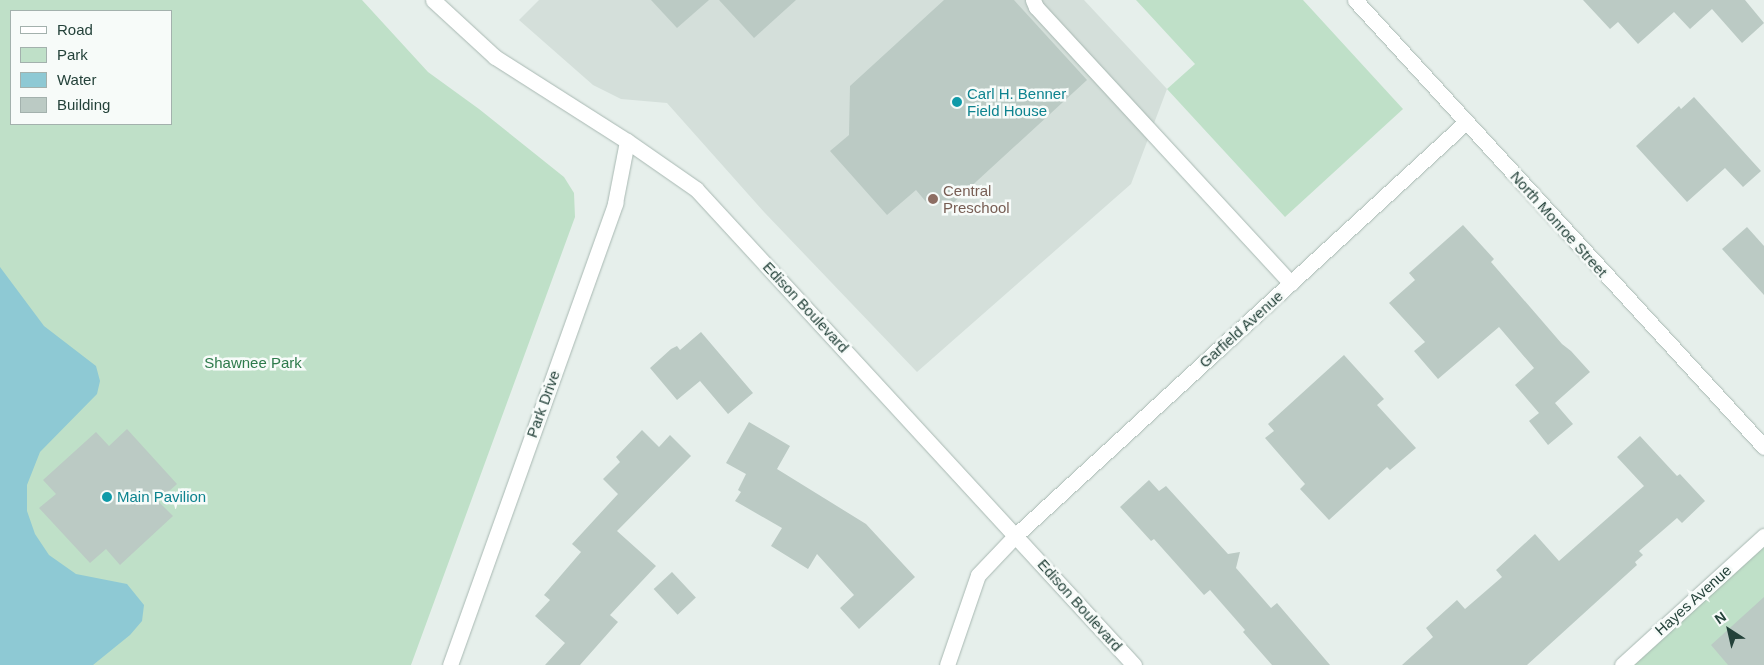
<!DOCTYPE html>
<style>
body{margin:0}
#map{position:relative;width:1764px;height:665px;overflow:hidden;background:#e6efeb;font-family:Arial,sans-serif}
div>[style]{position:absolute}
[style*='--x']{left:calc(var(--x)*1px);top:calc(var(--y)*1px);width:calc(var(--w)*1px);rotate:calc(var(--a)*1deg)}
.built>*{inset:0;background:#d4dfda}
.green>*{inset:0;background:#bfe0c8}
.water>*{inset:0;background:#8ec9d4}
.building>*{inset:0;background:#bbcac4;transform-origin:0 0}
.roads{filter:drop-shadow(0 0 1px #a8b8b2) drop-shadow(0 0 1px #a8b8b2)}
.minor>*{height:15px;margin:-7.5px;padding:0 7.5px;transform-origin:7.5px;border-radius:7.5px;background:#fff}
.dots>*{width:14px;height:14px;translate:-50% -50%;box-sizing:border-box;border:2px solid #f7fbf9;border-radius:50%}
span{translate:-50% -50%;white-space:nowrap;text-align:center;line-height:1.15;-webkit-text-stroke:5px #f7fbf9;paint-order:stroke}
.culture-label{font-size:15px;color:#0d838f}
.left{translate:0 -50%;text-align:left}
.education-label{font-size:15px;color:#785e54}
.street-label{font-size:15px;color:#24423a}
.park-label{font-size:15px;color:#2d7a4b}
.legend{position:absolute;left:10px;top:10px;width:162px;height:115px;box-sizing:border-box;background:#f7fbf9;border:1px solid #a3b1ad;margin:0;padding:6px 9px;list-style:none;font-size:15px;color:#24423a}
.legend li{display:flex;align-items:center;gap:10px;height:25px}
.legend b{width:25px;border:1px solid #a3b1ad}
.north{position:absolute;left:1704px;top:605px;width:50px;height:50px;-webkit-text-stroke:4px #f7fbf9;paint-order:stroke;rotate:325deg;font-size:14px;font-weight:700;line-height:20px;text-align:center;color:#24423a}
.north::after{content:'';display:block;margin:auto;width:18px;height:22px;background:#24423a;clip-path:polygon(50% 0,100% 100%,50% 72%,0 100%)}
</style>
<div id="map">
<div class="built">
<i style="clip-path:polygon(539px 0,1084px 0,1167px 89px,1131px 184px,917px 372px,765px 213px,667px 103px,621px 99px,593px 85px,519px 20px)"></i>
</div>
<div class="green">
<i style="clip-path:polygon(evenodd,0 0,362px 0,428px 72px,479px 109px,564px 177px,574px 193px,575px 217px,411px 665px,0 665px,0 0,11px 11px,171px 11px,171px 124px,11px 124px,11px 11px)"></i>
<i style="clip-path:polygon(1136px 0,1303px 0,1403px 109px,1285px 217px,1167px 89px,1195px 64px)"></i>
<i style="clip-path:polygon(1764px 542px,1764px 665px,1626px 665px)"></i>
</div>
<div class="water">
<i style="clip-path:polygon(0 267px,44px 326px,96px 366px,100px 381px,97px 394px,40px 452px,27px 485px,27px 511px,35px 534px,49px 555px,76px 574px,127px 584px,144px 605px,142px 621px,130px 635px,93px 665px,0 665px)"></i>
</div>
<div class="building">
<i style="clip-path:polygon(651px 0,709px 0,677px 28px)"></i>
<i style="clip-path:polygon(719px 0,796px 0,754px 38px)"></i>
<i style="clip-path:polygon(944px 0,1014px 0,1087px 80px,953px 203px,927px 203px,916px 190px,887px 215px,830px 151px,849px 135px,850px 86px)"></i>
<i style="clip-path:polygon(1583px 0,1745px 0,1764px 23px,1742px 43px,1712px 9px,1690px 29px,1674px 12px,1638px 44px,1618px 22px,1610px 29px)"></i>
<i style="clip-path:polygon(1694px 97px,1761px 171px,1743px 187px,1725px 168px,1687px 202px,1636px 146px,1679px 106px,1681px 109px)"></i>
<i style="clip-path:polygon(1463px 225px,1494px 259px,1491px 262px,1562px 344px,1571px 351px,1590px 372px,1555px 403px,1573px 424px,1548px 445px,1529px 421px,1539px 413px,1515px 385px,1534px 368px,1499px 327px,1438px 379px,1414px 351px,1425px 342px,1389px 303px,1415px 280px,1409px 273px)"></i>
<i style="clip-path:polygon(1747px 227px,1764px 246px,1764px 295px,1722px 249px)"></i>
<i style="clip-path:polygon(701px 332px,753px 393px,728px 414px,700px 381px,677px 400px,650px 368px,671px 349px,677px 346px,680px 350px)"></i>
<i style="clip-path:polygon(1344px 355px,1384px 399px,1377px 405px,1416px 448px,1390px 470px,1387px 467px,1329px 520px,1300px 489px,1305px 484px,1265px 438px,1274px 431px,1268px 424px)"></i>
<i style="clip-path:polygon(749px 422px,790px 446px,777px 469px,866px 524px,915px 577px,859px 629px,840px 608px,854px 595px,817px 554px,808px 569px,771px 546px,782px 528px,735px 501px,741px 492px,738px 490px,746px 474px,726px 463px)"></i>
<i style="clip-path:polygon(127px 429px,177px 484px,158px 501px,173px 516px,120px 565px,106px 549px,90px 563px,39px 508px,56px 494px,43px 480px,96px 432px,109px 446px)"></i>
<i style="clip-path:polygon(642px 430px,659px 447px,670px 435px,691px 456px,617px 531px,656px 566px,610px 615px,618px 622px,580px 665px,545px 665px,565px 643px,535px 616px,550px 600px,544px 595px,581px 552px,572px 544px,618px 494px,603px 479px,620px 462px,616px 457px)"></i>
<i style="clip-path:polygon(1640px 436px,1677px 476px,1680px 474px,1705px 501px,1682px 523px,1677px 518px,1639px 551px,1643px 555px,1635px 562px,1637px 565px,1527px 665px,1402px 665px,1433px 637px,1426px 628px,1457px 600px,1465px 609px,1502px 577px,1496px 570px,1535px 534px,1559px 561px,1644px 486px,1617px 457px)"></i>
<i style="clip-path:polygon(1149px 480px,1159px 491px,1166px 486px,1228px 554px,1240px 552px,1236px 568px,1271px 608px,1277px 603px,1330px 665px,1272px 665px,1243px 632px,1245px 630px,1210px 590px,1204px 595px,1154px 539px,1151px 541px,1120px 507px)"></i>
<i style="left:672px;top:572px;width:35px;height:25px;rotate:47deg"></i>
<i style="clip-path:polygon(1764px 597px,1764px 665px,1728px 665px,1711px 645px)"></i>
</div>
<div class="roads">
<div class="minor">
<i style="--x:433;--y:0;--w:84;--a:42.6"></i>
<i style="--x:495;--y:57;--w:156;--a:32.5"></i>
<i style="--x:627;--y:141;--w:84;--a:34.8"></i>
<i style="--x:696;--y:189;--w:647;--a:47.38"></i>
<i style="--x:1033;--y:0;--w:8;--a:67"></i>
<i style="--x:1036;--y:7;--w:376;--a:47.3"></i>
<i style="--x:1355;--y:0;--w:606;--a:47.54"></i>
<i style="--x:450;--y:665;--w:491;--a:-70.3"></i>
<i style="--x:615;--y:203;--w:63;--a:-79"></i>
<i style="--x:947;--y:665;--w:95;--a:-71"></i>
<i style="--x:978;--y:575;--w:55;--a:-46.5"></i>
<i style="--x:1016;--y:535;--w:611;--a:-42.55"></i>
<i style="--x:1622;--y:665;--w:192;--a:-42.3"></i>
</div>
</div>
<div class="dots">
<i style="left:957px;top:102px;background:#0f9aa8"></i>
<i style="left:933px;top:199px;background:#8d6e63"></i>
<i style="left:107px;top:497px;background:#0f9aa8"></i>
</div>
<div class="culture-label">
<span class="left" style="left:967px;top:102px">Carl H. Benner<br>Field House</span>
<span class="left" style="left:117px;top:497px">Main Pavilion</span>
</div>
<div class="education-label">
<span class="left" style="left:943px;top:199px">Central<br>Preschool</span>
</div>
<div class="street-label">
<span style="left:1559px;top:224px;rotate:48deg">North Monroe Street</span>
<span style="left:806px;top:307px;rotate:47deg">Edison Boulevard</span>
<span style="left:1241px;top:329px;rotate:-42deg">Garfield Avenue</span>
<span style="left:543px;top:404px;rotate:-70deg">Park Drive</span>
<span style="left:1693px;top:600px;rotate:-42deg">Hayes Avenue</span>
<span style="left:1080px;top:605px;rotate:48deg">Edison Boulevard</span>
</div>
<div class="park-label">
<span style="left:253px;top:363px">Shawnee Park</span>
</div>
<ul class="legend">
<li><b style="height:6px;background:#fff"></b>Road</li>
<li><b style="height:14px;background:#bfe0c8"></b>Park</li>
<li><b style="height:14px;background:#8ec9d4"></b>Water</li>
<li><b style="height:14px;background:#bbcac4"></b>Building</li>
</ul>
<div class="north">N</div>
</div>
